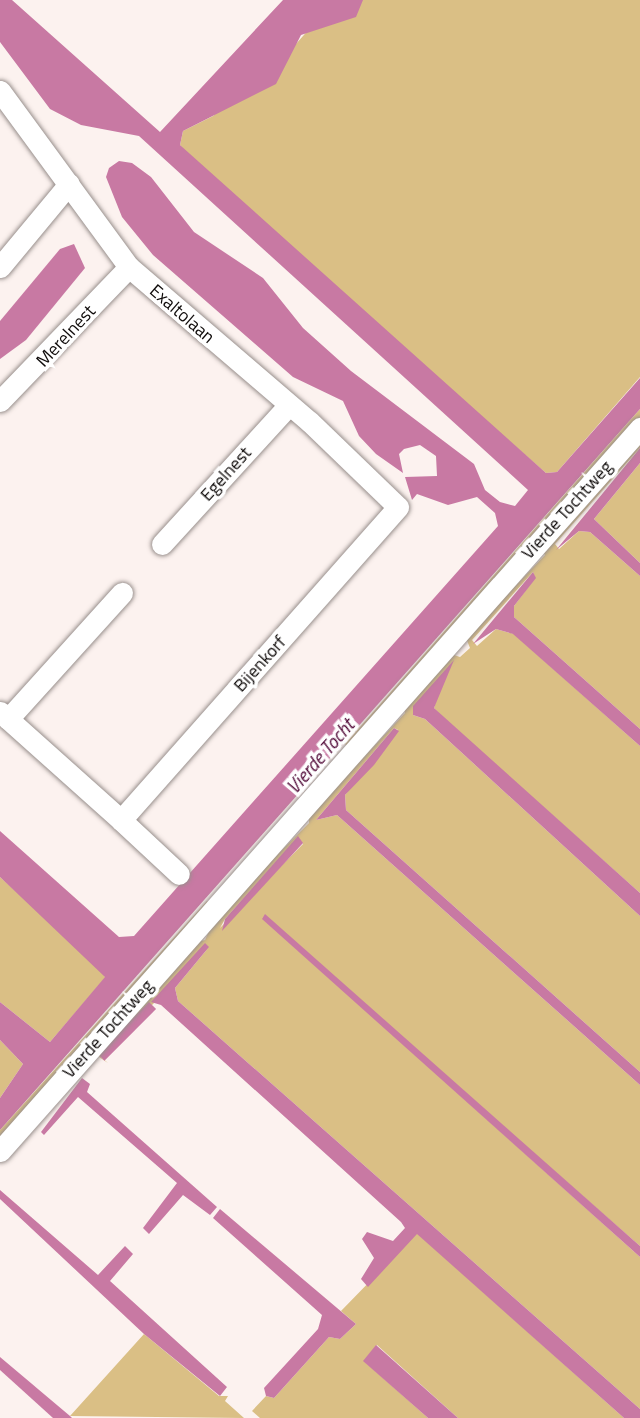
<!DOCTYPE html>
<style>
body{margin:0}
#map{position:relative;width:640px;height:1418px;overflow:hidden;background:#fcf2ef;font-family:"Titillium Web",sans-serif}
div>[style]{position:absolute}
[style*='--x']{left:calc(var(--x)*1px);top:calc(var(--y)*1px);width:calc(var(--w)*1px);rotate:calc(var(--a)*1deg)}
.green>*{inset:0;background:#dabf85}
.water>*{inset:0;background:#c879a3;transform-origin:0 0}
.roads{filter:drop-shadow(0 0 2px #988f8c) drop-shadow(0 0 2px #988f8c)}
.minor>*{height:21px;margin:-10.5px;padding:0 10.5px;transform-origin:10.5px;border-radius:10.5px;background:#fff}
span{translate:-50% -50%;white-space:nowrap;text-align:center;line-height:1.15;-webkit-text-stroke:7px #fff;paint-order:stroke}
.street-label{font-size:18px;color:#0f0b0a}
.water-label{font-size:19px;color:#4e0534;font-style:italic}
</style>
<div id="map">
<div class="green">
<i style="clip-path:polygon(335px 0,640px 0,640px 377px,557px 472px,546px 473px,190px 164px,193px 161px,180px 145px,183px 131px,213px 116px,295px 45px)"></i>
<i style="clip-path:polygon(640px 409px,640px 420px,349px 749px,345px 744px)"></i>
<i style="clip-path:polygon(evenodd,640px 437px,640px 448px,555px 544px,559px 549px,579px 531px,590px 532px,640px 576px,640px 729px,514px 617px,514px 606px,535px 578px,533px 572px,472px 640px,477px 646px,496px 629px,514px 634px,640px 746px,640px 893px,442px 717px,434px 708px,439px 690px,413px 715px,425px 719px,640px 916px,640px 1072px,346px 810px,345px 795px,398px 730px,394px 728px,316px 820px,337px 815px,640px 1085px,640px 1246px,261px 916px,640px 1257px,640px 1409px,178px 1001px,175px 988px,209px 947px,101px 1057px,108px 1063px,99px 1057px,101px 1046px,193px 943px,205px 940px,216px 916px,309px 823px,309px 816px,405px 713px,404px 707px,451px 654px,460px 657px,470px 648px,466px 638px,545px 555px,542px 550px,640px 437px,298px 837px,303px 844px,220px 928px,225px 919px,298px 837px)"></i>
<i style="clip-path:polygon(640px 463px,640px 563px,594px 519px)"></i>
<i style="clip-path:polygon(0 877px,104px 971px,105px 978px,50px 1042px,0 1002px)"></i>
<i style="clip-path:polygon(207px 901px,211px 905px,0 1143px,0 1130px)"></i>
<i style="clip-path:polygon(0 1040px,23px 1064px,0 1098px)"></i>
<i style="clip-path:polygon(417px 1233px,624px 1418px,458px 1418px,377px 1345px,364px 1361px,428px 1418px,260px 1418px,252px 1411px,266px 1396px,274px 1398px,329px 1337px,340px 1339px,356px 1324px,341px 1311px)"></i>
<i style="clip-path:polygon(144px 1334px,219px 1396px,228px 1396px,225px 1401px,244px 1418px,70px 1416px)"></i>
</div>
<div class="water">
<i style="clip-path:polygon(0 0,12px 0,160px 132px,283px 0,363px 0,356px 17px,301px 35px,276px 84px,183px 131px,180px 145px,546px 473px,557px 472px,640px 378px,640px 409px,0 1130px,0 1098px,23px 1064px,0 1040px,0 1002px,50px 1042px,105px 977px,0 877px,0 831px,119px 937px,134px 936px,498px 526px,495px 513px,477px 497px,448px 505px,417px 494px,412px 500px,405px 477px,437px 476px,436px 456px,420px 445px,404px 449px,399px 454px,403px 473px,376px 454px,359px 436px,343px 401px,293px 377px,153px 255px,122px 217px,106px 177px,109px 168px,119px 161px,132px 163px,151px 177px,194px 232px,263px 278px,303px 328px,351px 371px,474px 464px,485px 490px,500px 502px,515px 506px,528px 490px,139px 136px,81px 125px,50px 109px,0 42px)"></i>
<i style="clip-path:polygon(74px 244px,85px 268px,26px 340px,0 359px,0 321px,60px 249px)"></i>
<i style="clip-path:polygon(640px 448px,640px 463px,594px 519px,640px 563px,640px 576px,590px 532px,579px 531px,556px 550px)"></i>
<i style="clip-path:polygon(533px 572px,536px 578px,514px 606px,514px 617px,640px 729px,640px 746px,513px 634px,496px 629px,473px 644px)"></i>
<i style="clip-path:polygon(454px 660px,434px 708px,640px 893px,640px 916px,425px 719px,413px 715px,413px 706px)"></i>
<i style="clip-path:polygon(394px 728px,399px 731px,374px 765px,345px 795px,346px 810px,640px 1072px,640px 1085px,337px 815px,316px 820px)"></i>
<i style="clip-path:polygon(298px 836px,303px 843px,222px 931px,225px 919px)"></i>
<i style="clip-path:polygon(265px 914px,640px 1246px,640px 1257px,262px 919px)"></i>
<i style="clip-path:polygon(205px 943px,209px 947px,175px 988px,178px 1001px,640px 1409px,640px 1418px,624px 1418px,417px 1234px,368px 1287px,361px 1279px,374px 1258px,362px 1239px,367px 1232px,393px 1241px,405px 1228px,401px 1222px,161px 1005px,151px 1002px)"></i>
<i style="left:149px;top:1002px;width:10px;height:73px;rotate:45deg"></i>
<i style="clip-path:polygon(82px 1078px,90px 1084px,87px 1092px,217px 1207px,210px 1215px,183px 1195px,149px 1234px,143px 1228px,177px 1183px,78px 1097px,44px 1135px,41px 1132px)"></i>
<i style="clip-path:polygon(0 1190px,98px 1275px,125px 1246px,133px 1254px,110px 1281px,227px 1387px,220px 1396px,144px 1334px,0 1199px)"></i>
<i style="clip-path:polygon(220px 1209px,356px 1324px,340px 1339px,329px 1337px,274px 1398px,266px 1396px,264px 1388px,318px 1329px,322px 1315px,213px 1218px)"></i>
<i style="clip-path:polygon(376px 1345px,458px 1418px,428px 1418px,363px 1361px)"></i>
<i style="clip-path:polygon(0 1357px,70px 1416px,72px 1418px,53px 1418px,0 1370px)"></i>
</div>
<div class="roads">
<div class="minor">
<i style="--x:0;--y:91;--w:218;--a:53.8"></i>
<i style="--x:129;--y:267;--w:238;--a:40.6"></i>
<i style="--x:310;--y:422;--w:122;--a:44"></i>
<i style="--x:398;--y:507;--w:418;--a:131.5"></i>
<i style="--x:121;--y:820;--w:162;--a:-138.2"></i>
<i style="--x:0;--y:267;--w:108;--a:-50.3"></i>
<i style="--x:0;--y:401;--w:186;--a:-46.1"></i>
<i style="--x:162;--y:544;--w:188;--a:-47.6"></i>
<i style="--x:8;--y:719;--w:170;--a:-47.9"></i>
<i style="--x:121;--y:820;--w:79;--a:43"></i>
<i style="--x:0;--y:1151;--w:966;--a:-48.48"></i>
</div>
</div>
<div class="street-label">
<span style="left:182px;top:314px;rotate:41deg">Exaltolaan</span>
<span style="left:66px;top:336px;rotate:-47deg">Merelnest</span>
<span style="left:226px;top:474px;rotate:-48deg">Egelnest</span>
<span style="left:567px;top:510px;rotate:-48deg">Vierde Tochtweg</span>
<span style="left:260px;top:664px;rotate:-48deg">Bijenkorf</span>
<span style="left:108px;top:1029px;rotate:-48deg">Vierde Tochtweg</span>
</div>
<div class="water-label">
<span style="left:320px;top:756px;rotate:-49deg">Vierde Tocht</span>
</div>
</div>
